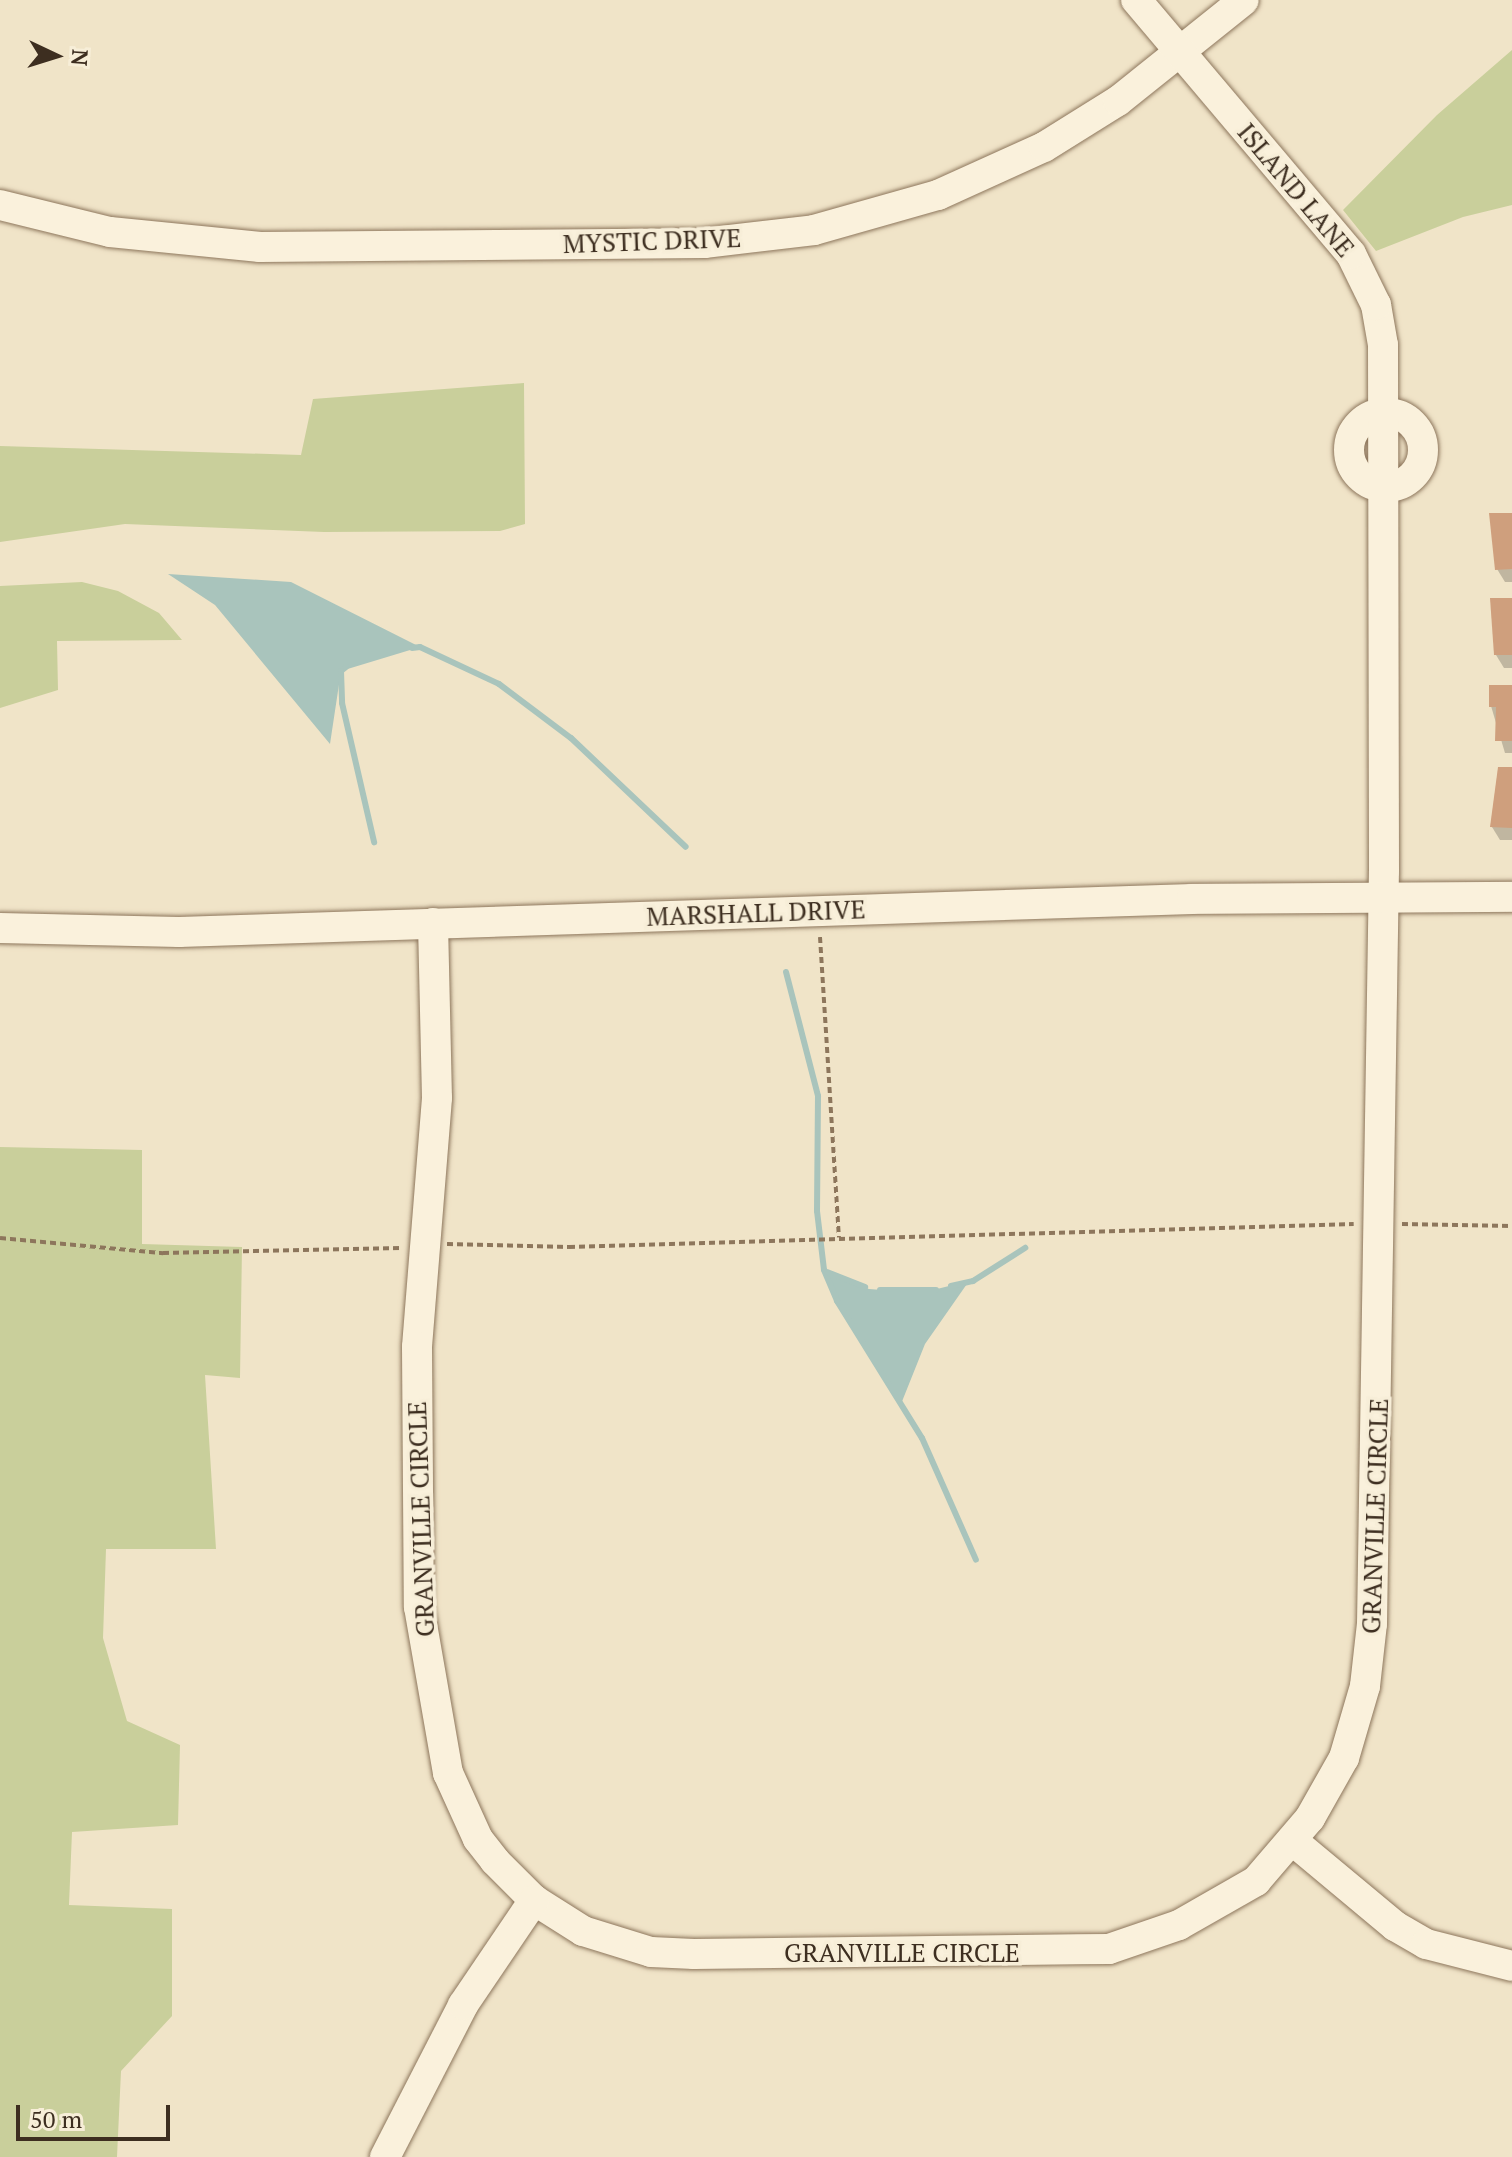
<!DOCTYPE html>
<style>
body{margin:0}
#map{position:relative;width:1512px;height:2157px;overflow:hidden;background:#f0e4c8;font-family:"PT Serif",serif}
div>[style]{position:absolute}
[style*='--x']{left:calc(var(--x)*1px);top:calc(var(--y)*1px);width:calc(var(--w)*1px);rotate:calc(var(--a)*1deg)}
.green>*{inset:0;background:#c9cf9b}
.water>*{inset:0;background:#a9c4bc}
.shadow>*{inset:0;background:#0003}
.stream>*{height:6px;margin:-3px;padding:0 3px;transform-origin:3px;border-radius:3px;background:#a9c4bc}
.building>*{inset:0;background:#cf9f7d}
.path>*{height:4px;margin-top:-2px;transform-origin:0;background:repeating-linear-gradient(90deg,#8d765c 0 6px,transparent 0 10px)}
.roads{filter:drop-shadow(0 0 2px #8d765c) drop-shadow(0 0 2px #8d765c)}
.minor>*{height:30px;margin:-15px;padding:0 15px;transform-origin:15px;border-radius:15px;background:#faf1dc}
.minor>.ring{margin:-15px;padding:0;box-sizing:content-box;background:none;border:30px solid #faf1dc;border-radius:50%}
span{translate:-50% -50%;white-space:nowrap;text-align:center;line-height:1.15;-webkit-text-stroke:7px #f7eed8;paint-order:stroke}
.street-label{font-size:26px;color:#3d2e20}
.north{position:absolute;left:16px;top:16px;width:80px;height:80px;-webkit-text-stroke:6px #f7eed8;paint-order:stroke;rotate:94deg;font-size:22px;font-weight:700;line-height:32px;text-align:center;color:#3d2e20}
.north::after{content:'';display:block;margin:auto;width:28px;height:36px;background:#3d2e20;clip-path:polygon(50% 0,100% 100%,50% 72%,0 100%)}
.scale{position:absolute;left:16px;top:2105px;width:154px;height:36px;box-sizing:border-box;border:4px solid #3d2e20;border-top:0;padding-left:10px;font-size:24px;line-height:28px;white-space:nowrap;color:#3d2e20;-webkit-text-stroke:6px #f7eed8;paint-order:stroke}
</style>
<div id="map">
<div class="green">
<i style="clip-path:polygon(1512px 50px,1512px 205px,1463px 217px,1376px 251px,1343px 210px,1437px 115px)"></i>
<i style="clip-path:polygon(524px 383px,525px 524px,500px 531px,324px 532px,125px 524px,0 542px,0 446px,301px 455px,313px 399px)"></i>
<i style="clip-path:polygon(82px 582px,118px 591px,159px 613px,182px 640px,57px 641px,58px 690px,0 708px,0 586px)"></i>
<i style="clip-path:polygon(0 1147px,142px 1150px,142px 1244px,242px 1247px,240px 1378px,205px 1375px,216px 1549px,106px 1549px,103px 1638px,127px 1721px,180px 1745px,178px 1825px,72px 1832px,69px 1905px,172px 1909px,172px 2016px,121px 2071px,117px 2157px,0 2157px)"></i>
</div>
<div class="water">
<i style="clip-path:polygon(168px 574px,291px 582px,420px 647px,341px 671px,330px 744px,215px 605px)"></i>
<i style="clip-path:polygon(824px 1270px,869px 1289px,921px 1293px,969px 1281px,925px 1344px,901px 1404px,837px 1301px)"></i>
</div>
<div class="shadow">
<i style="clip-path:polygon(1512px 515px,1512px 582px,1505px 582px,1497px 569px)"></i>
<i style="clip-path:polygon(1512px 600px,1512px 668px,1504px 668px,1496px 655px)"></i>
<i style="clip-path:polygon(1512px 687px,1512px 753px,1505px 753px,1491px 706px)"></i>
<i style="clip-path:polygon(1512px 769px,1512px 840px,1500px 840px,1492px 827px)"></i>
</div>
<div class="stream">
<i style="--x:412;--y:648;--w:8;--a:-7"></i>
<i style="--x:420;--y:647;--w:87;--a:25.1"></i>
<i style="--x:499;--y:684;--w:90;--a:36.9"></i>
<i style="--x:571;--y:738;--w:158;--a:43.5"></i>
<i style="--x:346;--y:667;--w:6;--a:141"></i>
<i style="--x:341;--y:671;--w:32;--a:88"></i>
<i style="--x:342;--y:703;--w:143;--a:77"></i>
<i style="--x:786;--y:972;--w:128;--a:75.5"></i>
<i style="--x:818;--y:1096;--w:115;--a:90.5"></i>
<i style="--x:817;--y:1211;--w:59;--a:83.2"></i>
<i style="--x:824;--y:1270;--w:34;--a:67"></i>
<i style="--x:837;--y:1301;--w:161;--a:58.2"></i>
<i style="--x:922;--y:1438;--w:133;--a:66.1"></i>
<i style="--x:827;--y:1272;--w:41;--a:21.5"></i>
<i style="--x:951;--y:1286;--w:23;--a:-13"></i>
<i style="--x:973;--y:1281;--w:62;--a:-32.4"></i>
<i style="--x:880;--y:1290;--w:56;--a:0"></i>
</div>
<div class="building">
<i style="clip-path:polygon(1489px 513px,1512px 513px,1512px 569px,1495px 570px)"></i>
<i style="clip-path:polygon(1490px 598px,1512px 598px,1512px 655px,1494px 655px)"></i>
<i style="clip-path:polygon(1489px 685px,1512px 685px,1512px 741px,1495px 741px,1496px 707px,1489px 707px)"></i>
<i style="clip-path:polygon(1498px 767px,1512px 767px,1512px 828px,1490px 827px)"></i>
</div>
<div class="path">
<i style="--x:820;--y:937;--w:301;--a:86.4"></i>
<i style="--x:1402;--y:1224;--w:110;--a:1"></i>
<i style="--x:0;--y:1238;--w:164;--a:5.3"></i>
<i style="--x:163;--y:1253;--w:238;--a:-1.2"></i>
<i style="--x:447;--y:1244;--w:122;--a:1.4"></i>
<i style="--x:569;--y:1247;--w:785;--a:-1.68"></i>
</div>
<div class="roads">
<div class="minor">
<i style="--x:0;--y:205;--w:113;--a:13.8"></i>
<i style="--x:110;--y:232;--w:151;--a:5.7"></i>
<i style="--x:260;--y:247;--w:444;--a:-0.5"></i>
<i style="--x:704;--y:243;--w:111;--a:-6.7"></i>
<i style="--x:814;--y:230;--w:129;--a:-15.8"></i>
<i style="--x:938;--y:195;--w:116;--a:-24.4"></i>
<i style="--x:1044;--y:147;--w:87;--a:-31.9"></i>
<i style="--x:1118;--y:101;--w:161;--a:-38.7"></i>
<i class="ring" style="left:1349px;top:413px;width:44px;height:44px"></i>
<i style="--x:433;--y:923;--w:175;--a:88.7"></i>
<i style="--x:437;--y:1098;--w:250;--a:94.6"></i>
<i style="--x:417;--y:1347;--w:260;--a:89.6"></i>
<i style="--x:419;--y:1607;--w:169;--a:80.1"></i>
<i style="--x:448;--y:1773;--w:72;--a:65.6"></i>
<i style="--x:478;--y:1839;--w:28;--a:52"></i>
<i style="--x:495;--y:1861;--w:55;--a:45"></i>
<i style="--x:534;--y:1900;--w:58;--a:32.3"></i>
<i style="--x:583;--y:1931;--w:71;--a:17.2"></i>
<i style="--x:651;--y:1952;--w:43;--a:2.7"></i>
<i style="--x:694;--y:1954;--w:415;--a:-0.7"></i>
<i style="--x:1109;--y:1949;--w:74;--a:-18.9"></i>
<i style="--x:1179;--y:1925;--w:89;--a:-29.7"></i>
<i style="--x:1256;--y:1881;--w:83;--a:-49.4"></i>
<i style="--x:1310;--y:1818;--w:69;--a:-60.5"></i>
<i style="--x:1344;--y:1758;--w:75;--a:-73.7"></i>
<i style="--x:1365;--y:1686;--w:62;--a:-83.6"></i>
<i style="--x:1372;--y:1624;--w:753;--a:-89.09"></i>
<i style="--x:1384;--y:871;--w:526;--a:-90.11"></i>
<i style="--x:1383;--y:345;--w:41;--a:-99.9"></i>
<i style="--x:1376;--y:305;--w:57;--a:-116.1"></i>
<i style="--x:1351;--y:254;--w:333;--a:-130.2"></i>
<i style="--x:0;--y:928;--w:179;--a:1.3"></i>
<i style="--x:179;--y:932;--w:1014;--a:-1.87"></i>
<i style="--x:1192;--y:899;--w:320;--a:-0.4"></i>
<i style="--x:1293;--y:1841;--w:133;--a:39.8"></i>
<i style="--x:1395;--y:1926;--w:36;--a:30"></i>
<i style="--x:1426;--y:1944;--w:89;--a:14.3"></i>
<i style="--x:385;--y:2157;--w:171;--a:-62.8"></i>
<i style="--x:463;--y:2005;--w:127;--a:-55.9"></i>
</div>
</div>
<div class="street-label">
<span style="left:1296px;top:190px;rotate:50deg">ISLAND LANE</span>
<span style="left:652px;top:241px;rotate:-2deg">MYSTIC DRIVE</span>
<span style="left:756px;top:913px;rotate:-2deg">MARSHALL DRIVE</span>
<span style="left:1375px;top:1516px;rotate:-88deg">GRANVILLE CIRCLE</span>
<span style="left:421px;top:1519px;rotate:-92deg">GRANVILLE CIRCLE</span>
<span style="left:902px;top:1953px">GRANVILLE CIRCLE</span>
</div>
<div class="north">N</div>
<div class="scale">50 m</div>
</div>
